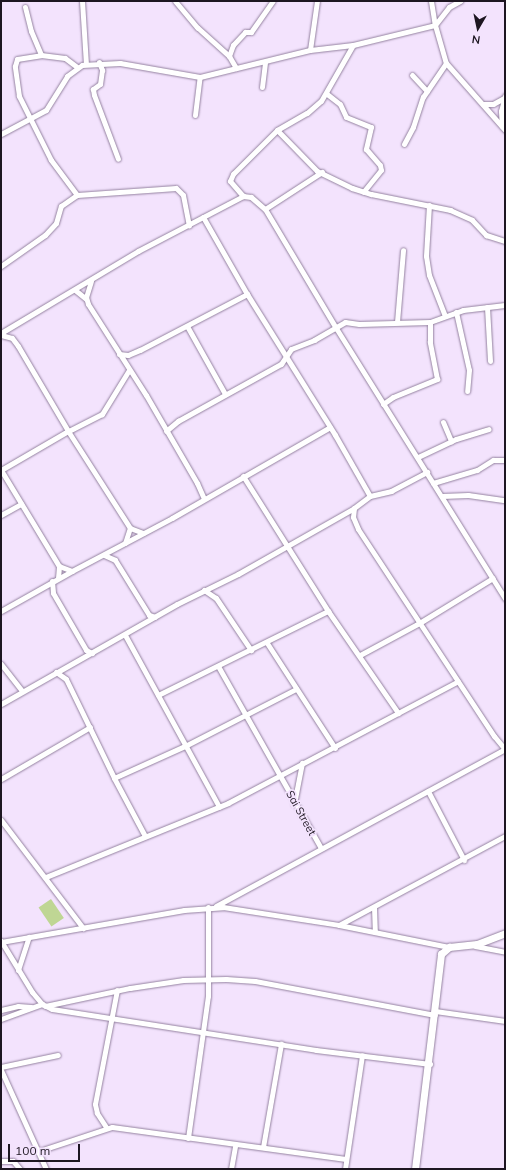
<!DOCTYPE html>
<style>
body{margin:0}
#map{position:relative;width:506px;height:1170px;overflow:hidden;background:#f3e3fd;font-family:Mulish,sans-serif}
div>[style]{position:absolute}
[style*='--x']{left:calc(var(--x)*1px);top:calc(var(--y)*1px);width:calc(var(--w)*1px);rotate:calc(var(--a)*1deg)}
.green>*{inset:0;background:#bfd694;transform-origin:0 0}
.roads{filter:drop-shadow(0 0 1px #9482a0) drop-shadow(0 0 1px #9482a0)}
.street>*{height:5px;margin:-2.5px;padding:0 2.5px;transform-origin:2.5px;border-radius:2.5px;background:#fff}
.secondary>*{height:7px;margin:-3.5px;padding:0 3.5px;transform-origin:3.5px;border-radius:3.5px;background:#fff}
span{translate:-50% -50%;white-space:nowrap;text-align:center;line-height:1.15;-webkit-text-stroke:3.5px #f3e3fd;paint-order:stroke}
.street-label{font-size:11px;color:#1d1621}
.frame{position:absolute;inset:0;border:2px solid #1d1621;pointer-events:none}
.north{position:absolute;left:458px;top:8px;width:40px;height:40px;-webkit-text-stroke:3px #f3e3fd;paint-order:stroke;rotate:189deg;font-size:11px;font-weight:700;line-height:16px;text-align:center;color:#1d1621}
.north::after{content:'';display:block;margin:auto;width:14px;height:18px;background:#1d1621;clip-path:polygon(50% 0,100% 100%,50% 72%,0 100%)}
.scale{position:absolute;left:8px;top:1144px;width:72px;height:18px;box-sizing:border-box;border:2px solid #1d1621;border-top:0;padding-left:5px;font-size:12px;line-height:14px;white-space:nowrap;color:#1d1621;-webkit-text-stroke:3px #f3e3fd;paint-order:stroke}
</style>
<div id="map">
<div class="green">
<i style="left:51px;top:899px;width:23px;height:15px;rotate:56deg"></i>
</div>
<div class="roads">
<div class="street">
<i style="--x:82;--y:1;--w:63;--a:86.4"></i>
<i style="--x:175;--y:1;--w:35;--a:50"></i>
<i style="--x:198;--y:28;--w:42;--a:42.1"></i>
<i style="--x:229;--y:56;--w:14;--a:60"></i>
<i style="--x:431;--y:1;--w:24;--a:81"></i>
<i style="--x:435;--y:25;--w:40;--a:74"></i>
<i style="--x:446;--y:63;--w:89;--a:48.6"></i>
<i style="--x:25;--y:7;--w:25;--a:76"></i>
<i style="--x:31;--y:31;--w:26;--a:67"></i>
<i style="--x:310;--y:50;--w:49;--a:-81.9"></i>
<i style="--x:229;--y:56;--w:12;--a:-70"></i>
<i style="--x:233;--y:45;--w:18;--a:-47"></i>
<i style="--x:245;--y:32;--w:6;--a:0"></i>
<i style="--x:251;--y:32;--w:38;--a:-55"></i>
<i style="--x:99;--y:62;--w:9;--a:69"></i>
<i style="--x:102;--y:70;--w:14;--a:98"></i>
<i style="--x:100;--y:84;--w:9;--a:144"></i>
<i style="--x:93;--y:89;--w:6;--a:81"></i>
<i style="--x:94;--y:95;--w:68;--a:69.4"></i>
<i style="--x:412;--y:75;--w:22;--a:47"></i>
<i style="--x:262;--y:87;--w:25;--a:-83"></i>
<i style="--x:327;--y:94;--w:16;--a:38"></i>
<i style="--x:340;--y:104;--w:14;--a:65"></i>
<i style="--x:346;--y:117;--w:27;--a:22"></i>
<i style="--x:371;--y:127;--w:23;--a:103"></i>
<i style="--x:366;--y:149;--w:21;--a:49"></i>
<i style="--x:380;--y:165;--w:5;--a:79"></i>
<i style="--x:381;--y:170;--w:28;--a:129"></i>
<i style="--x:483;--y:104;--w:10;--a:0"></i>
<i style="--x:493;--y:104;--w:13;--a:-29"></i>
<i style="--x:195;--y:115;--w:38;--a:-83"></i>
<i style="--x:502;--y:126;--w:15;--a:-94"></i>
<i style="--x:501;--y:111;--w:16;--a:-75"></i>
<i style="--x:277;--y:130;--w:57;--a:45.7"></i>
<i style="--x:317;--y:171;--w:39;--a:26"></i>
<i style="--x:352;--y:188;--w:20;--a:18"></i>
<i style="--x:371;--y:194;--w:81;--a:11.4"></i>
<i style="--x:450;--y:210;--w:24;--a:24"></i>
<i style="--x:472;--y:220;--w:21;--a:47"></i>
<i style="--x:486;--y:235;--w:20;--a:18"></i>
<i style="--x:1;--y:134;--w:51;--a:-28.1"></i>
<i style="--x:46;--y:110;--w:40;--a:-58"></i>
<i style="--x:67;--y:76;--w:19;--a:-36"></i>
<i style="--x:82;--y:65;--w:38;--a:-3"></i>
<i style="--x:120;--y:63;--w:81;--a:9.9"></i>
<i style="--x:200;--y:77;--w:113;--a:-13.8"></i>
<i style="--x:310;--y:50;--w:43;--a:-6.6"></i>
<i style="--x:404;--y:144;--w:19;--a:-62"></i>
<i style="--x:413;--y:127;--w:32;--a:-72"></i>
<i style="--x:423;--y:97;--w:41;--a:-55.9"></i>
<i style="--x:77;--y:195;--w:44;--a:-126.6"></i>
<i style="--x:51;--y:160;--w:72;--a:-116.6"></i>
<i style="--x:19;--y:96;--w:30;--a:-98"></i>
<i style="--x:15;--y:66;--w:7;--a:-74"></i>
<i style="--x:17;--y:59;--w:24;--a:-9"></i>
<i style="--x:41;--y:55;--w:24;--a:7"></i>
<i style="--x:65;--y:58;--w:15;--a:37"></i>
<i style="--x:243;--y:196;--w:20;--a:-131"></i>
<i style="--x:230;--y:181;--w:8;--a:-67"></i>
<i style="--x:233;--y:174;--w:62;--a:-45"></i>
<i style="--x:277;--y:130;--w:34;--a:-30"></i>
<i style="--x:307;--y:113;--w:18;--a:-41"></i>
<i style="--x:321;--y:101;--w:64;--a:-60.3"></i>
<i style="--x:353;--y:45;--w:84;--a:-13.7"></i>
<i style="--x:435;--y:25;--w:23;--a:-52"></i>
<i style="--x:449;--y:7;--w:13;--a:-29"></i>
<i style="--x:429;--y:205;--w:51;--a:93.4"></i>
<i style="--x:426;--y:256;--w:19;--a:81"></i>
<i style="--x:429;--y:275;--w:44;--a:68.7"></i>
<i style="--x:265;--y:209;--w:68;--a:-33"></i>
<i style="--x:203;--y:217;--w:89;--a:60.3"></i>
<i style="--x:247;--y:294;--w:166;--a:58"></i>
<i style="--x:335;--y:435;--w:70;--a:60.2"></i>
<i style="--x:1;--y:266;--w:54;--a:-35.2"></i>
<i style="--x:45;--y:235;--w:16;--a:-47"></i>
<i style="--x:56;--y:223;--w:18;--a:-74"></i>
<i style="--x:61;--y:206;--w:19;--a:-35"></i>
<i style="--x:77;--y:195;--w:99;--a:-4"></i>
<i style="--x:176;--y:188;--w:10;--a:45"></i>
<i style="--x:183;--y:195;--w:31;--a:79"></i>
<i style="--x:91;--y:281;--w:17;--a:107"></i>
<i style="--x:86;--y:297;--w:7;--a:74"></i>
<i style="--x:88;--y:304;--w:108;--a:57.5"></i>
<i style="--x:146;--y:395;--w:102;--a:59.9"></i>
<i style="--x:197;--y:483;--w:17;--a:66"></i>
<i style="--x:75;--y:290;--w:14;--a:39"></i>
<i style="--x:487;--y:307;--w:54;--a:86.8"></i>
<i style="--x:456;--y:312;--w:59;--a:77.4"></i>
<i style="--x:469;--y:370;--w:21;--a:95"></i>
<i style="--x:397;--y:322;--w:72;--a:-85.2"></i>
<i style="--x:187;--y:326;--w:78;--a:60.8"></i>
<i style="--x:1;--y:333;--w:160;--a:-30.9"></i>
<i style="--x:138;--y:251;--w:119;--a:-27.6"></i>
<i style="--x:243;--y:196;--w:8;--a:7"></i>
<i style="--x:251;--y:197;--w:18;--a:41"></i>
<i style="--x:265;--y:209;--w:139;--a:59.2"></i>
<i style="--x:336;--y:328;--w:319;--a:58"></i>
<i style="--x:1;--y:335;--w:11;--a:15"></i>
<i style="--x:12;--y:338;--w:10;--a:53"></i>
<i style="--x:18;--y:346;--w:99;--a:59.5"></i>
<i style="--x:68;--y:431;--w:78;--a:149.8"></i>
<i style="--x:119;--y:354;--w:9;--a:6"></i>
<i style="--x:128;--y:355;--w:13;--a:-23"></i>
<i style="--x:140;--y:350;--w:121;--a:-27.6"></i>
<i style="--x:129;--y:370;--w:52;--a:121.5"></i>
<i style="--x:102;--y:414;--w:38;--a:153"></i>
<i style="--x:68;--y:431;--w:115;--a:57.4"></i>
<i style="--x:130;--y:528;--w:14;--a:21"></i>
<i style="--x:383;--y:404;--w:12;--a:-35"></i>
<i style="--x:393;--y:397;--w:48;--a:-22.2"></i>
<i style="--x:437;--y:379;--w:38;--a:-101"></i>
<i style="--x:430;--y:342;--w:20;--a:-90"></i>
<i style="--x:443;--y:422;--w:21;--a:67"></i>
<i style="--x:166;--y:431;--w:16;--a:-40"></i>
<i style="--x:178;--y:421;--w:118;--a:-29"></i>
<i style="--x:281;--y:364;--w:18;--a:-56"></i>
<i style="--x:291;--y:349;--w:25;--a:-21"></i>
<i style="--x:314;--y:340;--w:36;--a:-30"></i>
<i style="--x:345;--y:322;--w:14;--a:8"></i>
<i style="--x:359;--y:324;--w:71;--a:-1.6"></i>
<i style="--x:430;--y:322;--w:35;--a:-20"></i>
<i style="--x:463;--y:310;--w:42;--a:-6.8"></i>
<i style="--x:418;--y:457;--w:42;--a:-25.3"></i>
<i style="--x:456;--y:439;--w:34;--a:-17"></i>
<i style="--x:1;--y:470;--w:112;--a:58.9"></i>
<i style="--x:59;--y:566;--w:14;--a:21"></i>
<i style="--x:72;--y:571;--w:113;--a:-27.9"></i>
<i style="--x:172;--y:518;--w:182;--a:-29.9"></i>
<i style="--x:243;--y:476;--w:160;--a:57.8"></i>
<i style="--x:328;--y:611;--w:124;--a:55.5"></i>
<i style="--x:433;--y:483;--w:46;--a:-16.5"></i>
<i style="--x:477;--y:470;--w:19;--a:-32"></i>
<i style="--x:493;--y:460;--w:12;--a:0"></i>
<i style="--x:442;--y:496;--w:26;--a:-2"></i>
<i style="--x:468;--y:495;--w:37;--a:8"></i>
<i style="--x:354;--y:508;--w:9;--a:96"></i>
<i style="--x:353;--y:517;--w:13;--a:67"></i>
<i style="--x:358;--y:529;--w:248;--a:56.7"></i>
<i style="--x:494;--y:736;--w:17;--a:50"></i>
<i style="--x:1;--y:515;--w:23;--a:-29"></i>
<i style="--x:125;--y:543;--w:16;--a:-72"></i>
<i style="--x:104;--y:555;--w:12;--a:24"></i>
<i style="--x:115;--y:560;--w:65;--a:58.3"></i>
<i style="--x:149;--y:615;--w:6;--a:18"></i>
<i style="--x:58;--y:578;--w:12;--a:-85"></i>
<i style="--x:52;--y:581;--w:12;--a:85"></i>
<i style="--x:53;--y:593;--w:66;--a:59.9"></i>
<i style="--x:86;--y:650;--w:7;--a:27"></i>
<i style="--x:204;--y:590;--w:14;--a:34"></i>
<i style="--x:216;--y:598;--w:63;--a:56.1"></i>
<i style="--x:1;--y:611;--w:81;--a:-29.4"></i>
<i style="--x:125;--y:635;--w:196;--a:61.3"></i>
<i style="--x:267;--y:643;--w:125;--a:57.1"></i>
<i style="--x:360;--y:655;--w:69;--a:-28.4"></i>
<i style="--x:421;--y:622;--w:84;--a:-31.4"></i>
<i style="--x:1;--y:664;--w:34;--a:52"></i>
<i style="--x:218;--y:666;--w:209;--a:60.5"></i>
<i style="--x:56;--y:672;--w:12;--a:35"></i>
<i style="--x:66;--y:679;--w:110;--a:64.1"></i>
<i style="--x:114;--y:778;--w:66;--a:61.9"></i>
<i style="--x:158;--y:695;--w:190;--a:-26.3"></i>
<i style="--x:1;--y:704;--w:202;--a:-29.6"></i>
<i style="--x:177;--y:604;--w:68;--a:-26.2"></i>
<i style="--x:238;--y:574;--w:133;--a:-29.6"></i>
<i style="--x:354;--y:508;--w:20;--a:-37"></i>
<i style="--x:370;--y:496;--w:22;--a:-13"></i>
<i style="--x:391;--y:491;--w:41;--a:-27.8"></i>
<i style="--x:114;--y:778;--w:78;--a:-24.3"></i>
<i style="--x:185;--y:746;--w:125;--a:-27.2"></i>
<i style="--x:1;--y:779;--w:103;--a:-30.3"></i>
<i style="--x:428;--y:791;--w:78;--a:62.4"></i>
<i style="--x:294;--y:804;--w:42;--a:-79"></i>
<i style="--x:1;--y:820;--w:136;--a:52.8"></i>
<i style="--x:46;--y:877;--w:196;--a:-22.1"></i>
<i style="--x:228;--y:803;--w:260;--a:-27.9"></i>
<i style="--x:216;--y:906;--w:329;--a:-28.5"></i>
<i style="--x:374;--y:907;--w:25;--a:88"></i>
<i style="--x:339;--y:925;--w:188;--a:-28.2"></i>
<i style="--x:1;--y:941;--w:60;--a:58.7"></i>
<i style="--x:32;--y:992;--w:16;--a:50"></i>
<i style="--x:42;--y:1004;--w:11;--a:27"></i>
<i style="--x:52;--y:1009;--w:267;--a:8.8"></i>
<i style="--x:316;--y:1050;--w:115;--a:7"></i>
<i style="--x:1;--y:942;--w:186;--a:-9.9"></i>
<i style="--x:184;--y:910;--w:39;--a:-4"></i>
<i style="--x:223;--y:907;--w:117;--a:8.8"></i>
<i style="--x:339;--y:925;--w:112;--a:11.3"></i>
<i style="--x:475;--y:946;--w:31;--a:11"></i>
<i style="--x:18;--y:970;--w:35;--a:-72"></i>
<i style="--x:45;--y:1006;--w:87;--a:-12"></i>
<i style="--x:130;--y:988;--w:54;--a:-8.6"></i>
<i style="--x:183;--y:980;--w:43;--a:-1.3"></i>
<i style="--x:226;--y:979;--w:29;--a:4"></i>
<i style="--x:255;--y:981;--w:183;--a:10.7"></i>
<i style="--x:1;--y:1010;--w:17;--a:-13"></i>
<i style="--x:18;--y:1006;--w:13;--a:4"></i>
<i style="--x:435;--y:1011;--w:71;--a:8.1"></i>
<i style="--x:1;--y:1019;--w:44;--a:-20.1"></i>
<i style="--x:1;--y:1067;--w:58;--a:-11.9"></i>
<i style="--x:1;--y:1070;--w:109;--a:65.6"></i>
<i style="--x:106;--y:1127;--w:17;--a:-123"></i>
<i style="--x:97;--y:1113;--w:9;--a:-103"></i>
<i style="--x:95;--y:1104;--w:116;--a:-79.1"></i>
<i style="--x:188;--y:1138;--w:143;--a:-82"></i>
<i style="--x:208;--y:996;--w:89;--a:-90"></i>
<i style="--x:263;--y:1147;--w:105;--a:-80.1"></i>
<i style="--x:39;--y:1151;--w:77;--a:-18.2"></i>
<i style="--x:112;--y:1127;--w:236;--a:7.8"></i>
<i style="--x:1;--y:1161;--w:12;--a:0"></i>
<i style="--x:13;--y:1161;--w:11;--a:49"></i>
<i style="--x:231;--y:1169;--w:23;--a:-80"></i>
<i style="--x:345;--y:1169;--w:115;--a:-81.5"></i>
</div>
<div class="secondary">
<i style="--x:415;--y:1169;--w:217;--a:-83.1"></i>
<i style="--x:441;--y:954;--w:11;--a:-41"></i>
<i style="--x:449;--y:947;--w:28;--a:-6"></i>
<i style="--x:477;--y:944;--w:30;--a:-21"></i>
</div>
</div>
<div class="street-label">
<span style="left:301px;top:813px;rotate:61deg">Sai Street</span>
</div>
<div class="frame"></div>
<div class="north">N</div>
<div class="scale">100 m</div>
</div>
